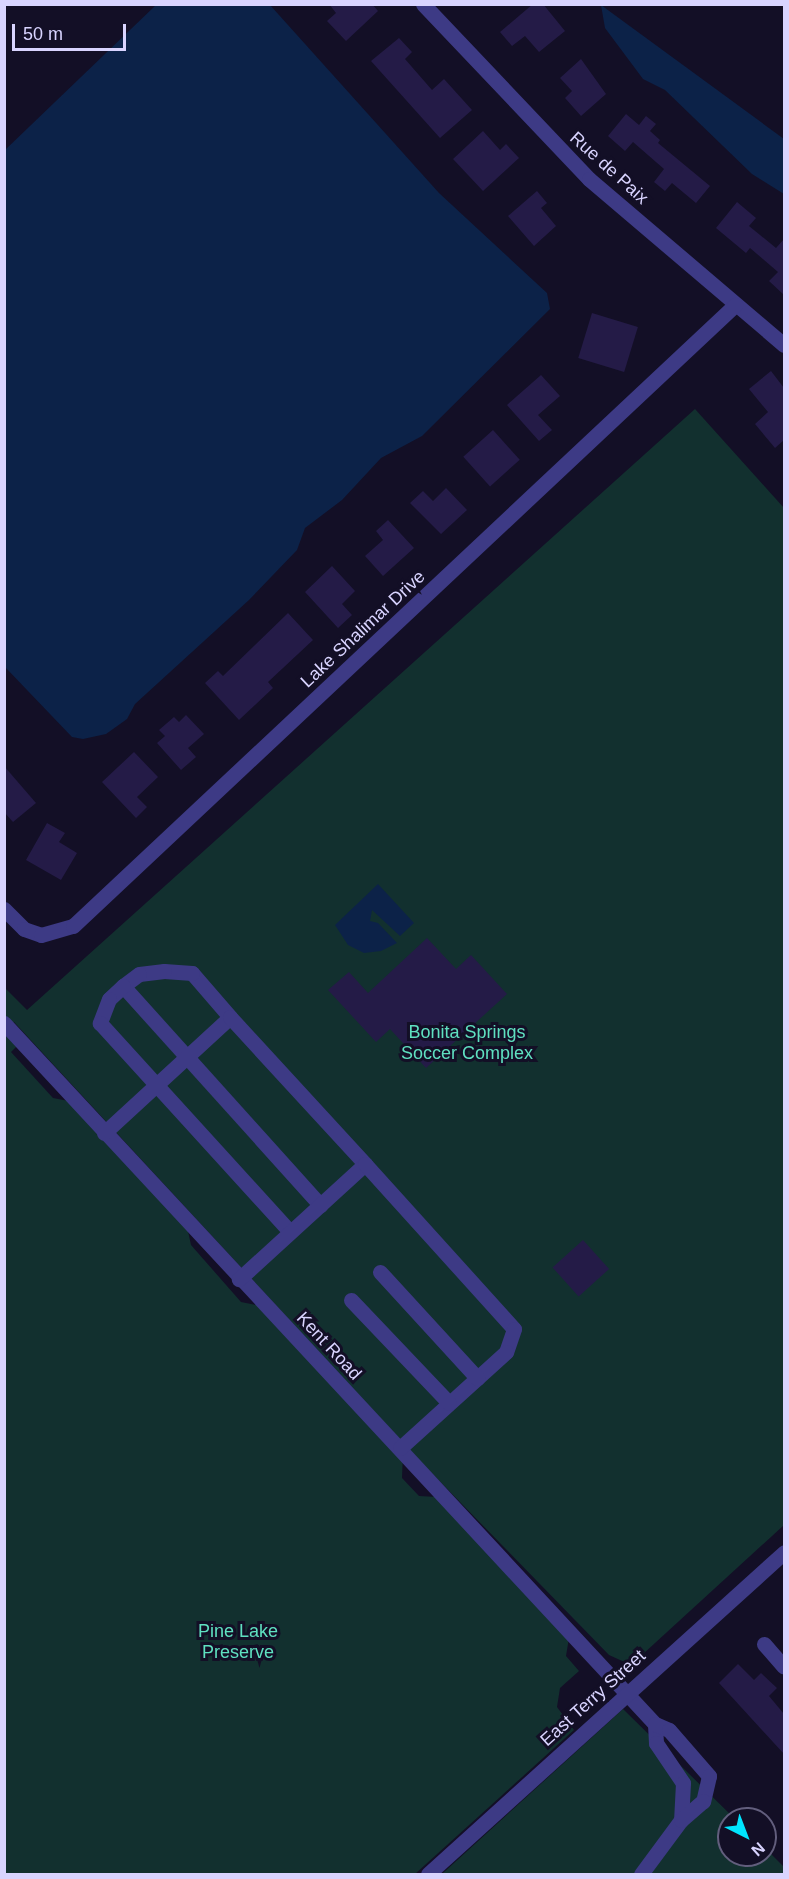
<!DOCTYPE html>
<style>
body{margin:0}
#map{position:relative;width:789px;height:1879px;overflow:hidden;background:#130f26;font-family:Helvetica,sans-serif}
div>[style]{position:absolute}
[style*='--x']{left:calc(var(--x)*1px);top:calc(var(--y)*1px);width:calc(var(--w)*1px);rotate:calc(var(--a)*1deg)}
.green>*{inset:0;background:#12302f}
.water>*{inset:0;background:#0c2248}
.building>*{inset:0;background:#241b47;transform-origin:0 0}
.minor>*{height:15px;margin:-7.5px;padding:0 7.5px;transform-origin:7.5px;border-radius:7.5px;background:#3d3a85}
span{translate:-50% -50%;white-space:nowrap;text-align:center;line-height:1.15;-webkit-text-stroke:6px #130f26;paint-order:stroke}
.street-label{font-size:18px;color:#d9d4ff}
.park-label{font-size:18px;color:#5fe0c0}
.frame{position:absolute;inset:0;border:6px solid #d9d4ff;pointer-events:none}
.north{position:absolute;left:717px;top:1807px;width:60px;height:60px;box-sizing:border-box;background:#130f26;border:2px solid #625e7d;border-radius:50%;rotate:138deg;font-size:16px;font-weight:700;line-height:24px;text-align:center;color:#d9d4ff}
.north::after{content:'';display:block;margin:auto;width:21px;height:27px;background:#00e5ff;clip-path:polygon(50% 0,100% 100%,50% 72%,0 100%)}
.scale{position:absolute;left:12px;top:24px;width:114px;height:27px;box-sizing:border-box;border:3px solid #d9d4ff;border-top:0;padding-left:8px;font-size:18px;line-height:21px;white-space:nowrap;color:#d9d4ff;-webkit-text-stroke:4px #130f26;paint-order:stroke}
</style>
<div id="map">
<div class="green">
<i style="clip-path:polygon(695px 409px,784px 508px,784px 1525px,631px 1665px,609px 1655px,422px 1463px,14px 1022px,9px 1027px,22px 1041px,11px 1052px,53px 1098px,79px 1103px,185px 1217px,191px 1245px,241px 1302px,261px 1306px,403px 1453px,402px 1478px,419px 1496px,437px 1497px,569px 1638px,566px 1656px,579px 1671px,560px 1688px,557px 1707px,574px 1730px,415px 1874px,5px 1874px,4px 987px,27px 1010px)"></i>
<i style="clip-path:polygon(623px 1709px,735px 1819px,729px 1819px,729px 1855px,765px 1855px,765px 1848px,784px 1867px,784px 1874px,442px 1874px)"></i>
</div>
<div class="water">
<i style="clip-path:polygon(156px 5px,270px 5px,439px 193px,547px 293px,550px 309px,422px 436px,381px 458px,342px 500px,305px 528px,297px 550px,249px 600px,135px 704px,127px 719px,106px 734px,83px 739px,72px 737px,5px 667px,5px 150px)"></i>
<i style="clip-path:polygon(601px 5px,784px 139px,784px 194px,752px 174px,665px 90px,643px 79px,605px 28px)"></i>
<i style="clip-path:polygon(378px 884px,414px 923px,400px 936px,372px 910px,370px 921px,378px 923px,397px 943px,381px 951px,364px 953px,348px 945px,335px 925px)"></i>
</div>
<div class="building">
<i style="clip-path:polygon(329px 4px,372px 4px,378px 11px,346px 41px,327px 21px,336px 13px)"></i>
<i style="clip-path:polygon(533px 4px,543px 4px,565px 31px,539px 52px,525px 36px,512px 46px,500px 32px)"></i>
<i style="clip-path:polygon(399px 38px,412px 52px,405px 59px,432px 90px,444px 79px,472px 110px,440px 138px,371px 61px)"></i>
<i style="clip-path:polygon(581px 59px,606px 94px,581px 116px,565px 98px,572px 91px,560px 78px)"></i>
<i style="clip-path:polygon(626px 114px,639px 125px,646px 116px,656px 124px,650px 131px,660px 140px,658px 143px,710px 186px,696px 203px,672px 183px,665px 191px,654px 182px,664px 169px,633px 142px,625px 151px,608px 136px)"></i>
<i style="clip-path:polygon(483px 131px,500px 150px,506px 144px,519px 158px,483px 191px,453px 159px)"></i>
<i style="clip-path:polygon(537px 191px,547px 203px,541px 208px,556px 226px,534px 246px,508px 216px)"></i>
<i style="clip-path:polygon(737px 202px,756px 218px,749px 226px,776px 248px,784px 239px,784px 295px,769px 281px,778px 272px,750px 248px,746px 253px,716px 228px)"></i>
<i style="left:592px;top:313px;width:48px;height:47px;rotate:17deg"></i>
<i style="clip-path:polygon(771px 371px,784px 388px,784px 440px,775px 448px,755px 424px,768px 412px,749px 389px)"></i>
<i style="clip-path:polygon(541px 375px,560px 396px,538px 415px,552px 430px,539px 441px,507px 405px)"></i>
<i style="left:493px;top:430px;width:40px;height:40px;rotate:48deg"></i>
<i style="clip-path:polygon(446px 488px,467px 510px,441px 534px,410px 503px,423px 491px,433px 501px)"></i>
<i style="clip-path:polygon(388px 520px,414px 548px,383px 576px,365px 556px,383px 540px,376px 531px)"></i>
<i style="clip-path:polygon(332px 566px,355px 591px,342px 604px,352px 615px,338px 628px,305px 592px)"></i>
<i style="clip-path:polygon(288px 613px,313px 640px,268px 682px,273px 688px,239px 720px,205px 683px,218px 671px,223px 676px)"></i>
<i style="clip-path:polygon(186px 715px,204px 734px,188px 748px,196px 757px,181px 770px,157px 743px,165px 736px,159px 730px,174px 717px,179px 722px)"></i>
<i style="clip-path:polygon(134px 752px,158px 777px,137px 797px,147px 807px,136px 818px,102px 782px)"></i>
<i style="clip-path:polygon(4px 766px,36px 803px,13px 822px,4px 812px)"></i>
<i style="clip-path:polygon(47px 823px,65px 833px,59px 842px,77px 853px,61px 880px,26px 860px)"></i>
<i style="clip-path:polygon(427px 938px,456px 969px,471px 955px,507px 994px,426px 1068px,390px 1029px,376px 1042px,328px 990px,349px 972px,368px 993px)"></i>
<i style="left:583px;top:1240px;width:39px;height:41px;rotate:48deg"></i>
<i style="clip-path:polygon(738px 1664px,754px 1680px,761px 1673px,777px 1688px,769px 1696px,784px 1714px,784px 1754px,719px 1683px)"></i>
</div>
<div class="minor">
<i style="--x:423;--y:4;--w:241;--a:46.5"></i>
<i style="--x:589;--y:179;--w:256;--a:40.4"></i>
<i style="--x:4;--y:909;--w:28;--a:45"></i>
<i style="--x:24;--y:929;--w:18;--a:19"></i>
<i style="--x:41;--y:935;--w:33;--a:-16"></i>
<i style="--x:73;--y:926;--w:908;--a:-43.17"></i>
<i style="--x:123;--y:986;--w:295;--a:48"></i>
<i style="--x:230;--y:1017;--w:58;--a:-130.8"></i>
<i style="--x:192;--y:973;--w:28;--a:-176"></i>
<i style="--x:164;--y:971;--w:25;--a:173"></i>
<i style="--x:139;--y:974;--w:20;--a:143"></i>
<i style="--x:123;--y:986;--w:19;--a:137"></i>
<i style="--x:109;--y:999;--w:26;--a:111"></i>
<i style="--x:100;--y:1023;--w:282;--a:47.7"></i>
<i style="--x:4;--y:1023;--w:957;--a:47.12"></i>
<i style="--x:655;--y:1724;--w:19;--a:87"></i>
<i style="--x:656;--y:1743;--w:48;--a:56"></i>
<i style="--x:683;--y:1783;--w:37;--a:93"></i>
<i style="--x:681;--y:1820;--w:67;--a:126.5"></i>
<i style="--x:104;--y:1133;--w:171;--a:-42.6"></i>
<i style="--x:230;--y:1017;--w:200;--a:47.4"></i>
<i style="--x:365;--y:1164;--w:171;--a:137.6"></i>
<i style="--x:365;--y:1164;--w:222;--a:47.9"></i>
<i style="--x:514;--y:1329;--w:24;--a:109"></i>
<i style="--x:506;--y:1352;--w:143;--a:137.8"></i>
<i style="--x:380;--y:1272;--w:144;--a:47.5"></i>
<i style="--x:351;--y:1300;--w:142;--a:46.4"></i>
<i style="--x:764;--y:1644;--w:30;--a:49"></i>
<i style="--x:655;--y:1724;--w:15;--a:23"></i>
<i style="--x:669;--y:1730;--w:61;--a:49"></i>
<i style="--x:709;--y:1776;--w:26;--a:103"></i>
<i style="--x:703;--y:1801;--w:29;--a:139"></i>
<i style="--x:428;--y:1874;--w:480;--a:-42.1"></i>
</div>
<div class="street-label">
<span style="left:609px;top:168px;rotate:42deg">Rue de Paix</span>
<span style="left:363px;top:629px;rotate:-43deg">Lake Shalimar Drive</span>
<span style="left:329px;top:1346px;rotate:47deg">Kent Road</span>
<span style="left:593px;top:1698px;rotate:-42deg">East Terry Street</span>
</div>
<div class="park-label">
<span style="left:467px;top:1043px">Bonita Springs<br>Soccer Complex</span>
<span style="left:238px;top:1642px">Pine Lake<br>Preserve</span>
</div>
<div class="frame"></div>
<div class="north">N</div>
<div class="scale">50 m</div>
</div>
